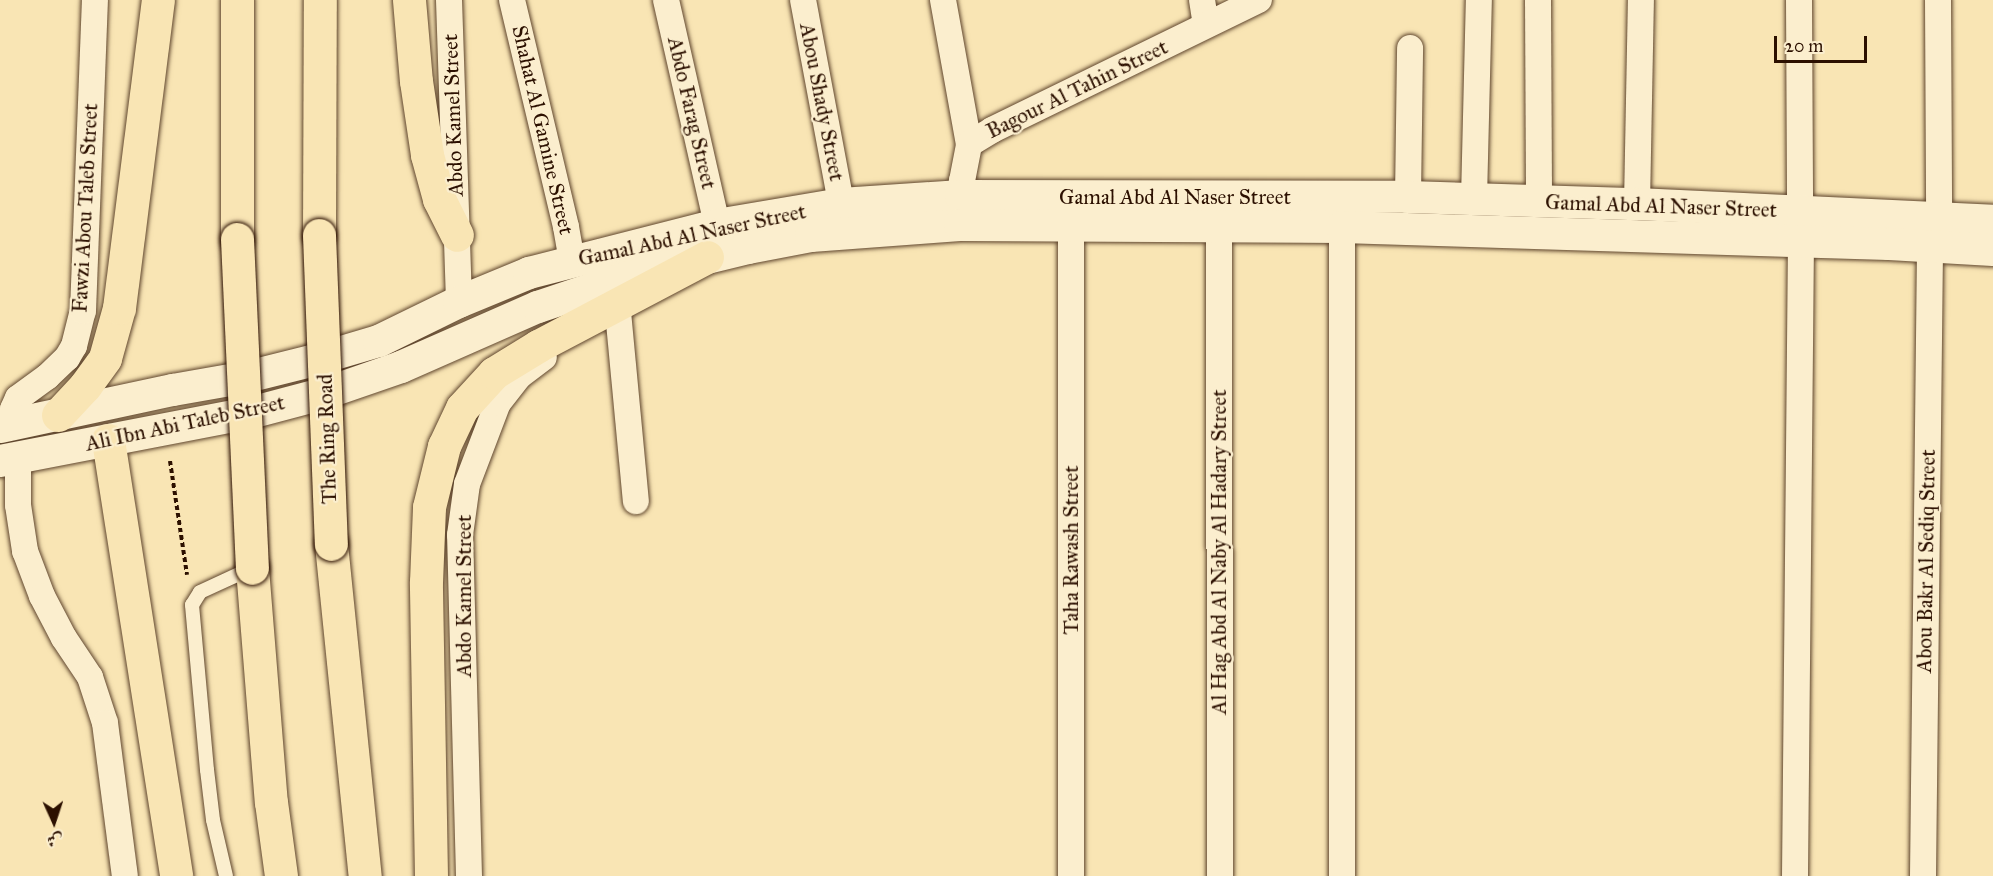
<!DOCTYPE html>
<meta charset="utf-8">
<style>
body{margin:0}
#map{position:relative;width:1993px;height:876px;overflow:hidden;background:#f9e5b4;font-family:"IM FELL Great Primer",Amiri,serif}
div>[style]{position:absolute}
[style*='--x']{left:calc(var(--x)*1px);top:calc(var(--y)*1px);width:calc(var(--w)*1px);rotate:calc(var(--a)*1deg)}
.path>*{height:4px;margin-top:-2px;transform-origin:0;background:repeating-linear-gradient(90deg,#2c1000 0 4.5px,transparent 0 7.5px)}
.roads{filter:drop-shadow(0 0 2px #5f452d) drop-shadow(0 0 2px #5f452d)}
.service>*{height:14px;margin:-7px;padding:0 7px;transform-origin:7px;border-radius:7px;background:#fbeece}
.minor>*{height:26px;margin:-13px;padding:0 13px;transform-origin:13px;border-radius:13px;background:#fbeece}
.tertiary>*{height:32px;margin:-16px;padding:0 16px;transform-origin:16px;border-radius:16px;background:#fbeece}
.motorway>*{height:33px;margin:-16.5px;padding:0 16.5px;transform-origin:16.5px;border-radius:16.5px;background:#f9e5b4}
.bridges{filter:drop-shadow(0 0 2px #2c1000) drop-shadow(0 0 2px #2c1000)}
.motorway-bridge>*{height:33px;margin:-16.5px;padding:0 16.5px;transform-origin:16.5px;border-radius:16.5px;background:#f9e5b4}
span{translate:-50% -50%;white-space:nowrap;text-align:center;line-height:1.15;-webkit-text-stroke:4.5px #fbeece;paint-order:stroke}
.street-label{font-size:21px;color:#2c1000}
.north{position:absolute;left:24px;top:792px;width:60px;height:60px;-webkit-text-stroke:4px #fbeece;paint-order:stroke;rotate:177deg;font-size:16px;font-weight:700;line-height:24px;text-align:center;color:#2c1000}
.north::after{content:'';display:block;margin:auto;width:21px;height:27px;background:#2c1000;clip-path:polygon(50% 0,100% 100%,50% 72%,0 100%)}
.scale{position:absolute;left:1774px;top:36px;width:93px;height:27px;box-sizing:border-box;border:3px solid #2c1000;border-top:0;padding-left:8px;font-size:18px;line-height:21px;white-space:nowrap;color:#2c1000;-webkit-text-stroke:4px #fbeece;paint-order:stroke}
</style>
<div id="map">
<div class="path">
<i style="--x:170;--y:461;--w:115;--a:81.5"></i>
</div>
<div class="roads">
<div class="service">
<i style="--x:226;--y:876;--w:57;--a:-103.1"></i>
<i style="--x:213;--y:820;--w:50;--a:-96.8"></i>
<i style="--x:207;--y:770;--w:166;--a:-95.2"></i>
<i style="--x:192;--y:605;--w:15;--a:-58"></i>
<i style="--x:200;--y:592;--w:57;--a:-24.8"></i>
</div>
<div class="minor">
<i style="--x:449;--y:0;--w:302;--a:88.1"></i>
<i style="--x:512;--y:0;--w:233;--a:76.6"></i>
<i style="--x:566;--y:227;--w:35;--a:80"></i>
<i style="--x:666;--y:0;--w:231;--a:77.2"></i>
<i style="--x:803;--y:0;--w:208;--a:79.4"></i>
<i style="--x:943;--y:0;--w:146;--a:79.8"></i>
<i style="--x:1202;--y:0;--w:25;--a:81"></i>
<i style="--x:1538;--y:0;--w:201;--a:89.7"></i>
<i style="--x:1799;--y:0;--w:212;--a:89.7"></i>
<i style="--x:1938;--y:0;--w:218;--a:89.7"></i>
<i style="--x:1408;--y:197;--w:149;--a:-89.2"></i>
<i style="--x:1474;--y:199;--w:199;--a:-88.6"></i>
<i style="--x:1637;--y:204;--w:204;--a:-88.9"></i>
<i style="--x:960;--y:216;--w:35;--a:-87"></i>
<i style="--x:962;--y:181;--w:38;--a:-79"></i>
<i style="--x:969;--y:144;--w:27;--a:-31"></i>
<i style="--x:992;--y:130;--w:297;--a:-26"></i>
<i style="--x:1071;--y:224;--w:652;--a:90"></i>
<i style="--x:1219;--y:227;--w:649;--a:89.91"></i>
<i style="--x:618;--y:312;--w:190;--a:84.6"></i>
<i style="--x:12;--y:425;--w:16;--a:-86"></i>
<i style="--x:13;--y:409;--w:12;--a:-66"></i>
<i style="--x:18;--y:398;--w:36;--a:-36"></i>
<i style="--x:47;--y:377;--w:28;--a:-44"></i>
<i style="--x:67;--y:358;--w:14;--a:-60"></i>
<i style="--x:74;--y:346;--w:36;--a:-76"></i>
<i style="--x:83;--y:311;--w:311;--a:-87.8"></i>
<i style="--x:18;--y:457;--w:48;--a:90"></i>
<i style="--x:18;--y:505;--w:47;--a:81.3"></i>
<i style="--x:25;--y:551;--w:48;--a:69.3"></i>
<i style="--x:42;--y:596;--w:47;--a:62.4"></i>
<i style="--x:64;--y:638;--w:47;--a:56.3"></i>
<i style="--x:90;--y:677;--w:48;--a:71.9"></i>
<i style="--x:105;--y:723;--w:154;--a:82.6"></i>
<i style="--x:469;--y:876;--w:341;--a:-91.5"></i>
<i style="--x:460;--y:535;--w:51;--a:-82.2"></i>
<i style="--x:467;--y:484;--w:87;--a:-69.1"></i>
<i style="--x:498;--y:403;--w:34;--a:-52"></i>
<i style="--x:519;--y:376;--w:31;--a:-37"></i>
<i style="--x:1342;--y:876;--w:649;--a:-90"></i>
<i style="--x:1795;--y:876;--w:633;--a:-89.46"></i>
<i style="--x:1923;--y:876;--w:629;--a:-89.36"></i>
</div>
<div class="tertiary">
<i style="--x:0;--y:427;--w:177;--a:-12.1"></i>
<i style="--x:173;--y:390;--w:75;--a:-10"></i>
<i style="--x:247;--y:377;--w:66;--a:-14"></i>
<i style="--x:311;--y:361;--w:71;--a:-16.4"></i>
<i style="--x:379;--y:341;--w:89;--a:-26"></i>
<i style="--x:459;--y:302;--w:76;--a:-22.5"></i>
<i style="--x:529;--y:273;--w:194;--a:-14.3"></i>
<i style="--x:717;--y:225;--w:126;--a:-9.6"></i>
<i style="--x:841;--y:204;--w:120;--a:-3.8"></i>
<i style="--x:961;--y:196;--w:447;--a:0.1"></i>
<i style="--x:1408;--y:197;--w:229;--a:1.8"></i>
<i style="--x:1637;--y:204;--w:356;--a:2.7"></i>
<i style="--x:0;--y:461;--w:259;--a:-10.9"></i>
<i style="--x:254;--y:412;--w:78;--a:-14.9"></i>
<i style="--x:329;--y:392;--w:76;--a:-19.1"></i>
<i style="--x:401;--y:367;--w:150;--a:-23.7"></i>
<i style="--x:538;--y:307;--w:88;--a:-18.6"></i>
<i style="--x:621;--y:279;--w:131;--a:-13.7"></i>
<i style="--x:748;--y:248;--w:64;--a:-10.8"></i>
<i style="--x:811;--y:236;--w:149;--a:-4.2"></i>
<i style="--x:960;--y:225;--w:382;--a:0.3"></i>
<i style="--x:1342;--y:227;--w:547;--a:1.78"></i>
<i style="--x:1889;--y:244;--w:104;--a:3.3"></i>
</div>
<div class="motorway">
<i style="--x:237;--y:0;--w:239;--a:90"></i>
<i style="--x:409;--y:0;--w:81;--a:85.1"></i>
<i style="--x:416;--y:81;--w:75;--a:81.5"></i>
<i style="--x:427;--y:155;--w:46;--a:74.7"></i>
<i style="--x:439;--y:199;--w:40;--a:63.4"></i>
<i style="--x:319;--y:235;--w:235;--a:-89.8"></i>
<i style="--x:58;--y:415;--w:40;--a:-47"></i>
<i style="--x:85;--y:386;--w:34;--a:-54"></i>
<i style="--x:105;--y:358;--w:52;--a:-74.4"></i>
<i style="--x:119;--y:308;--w:310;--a:-82.8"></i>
<i style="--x:108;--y:440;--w:441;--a:81.1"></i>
<i style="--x:331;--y:544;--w:334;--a:84.2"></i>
<i style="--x:252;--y:568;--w:235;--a:85.4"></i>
<i style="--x:271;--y:802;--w:75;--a:82.3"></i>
<i style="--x:431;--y:876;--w:294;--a:-91"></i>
<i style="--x:426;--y:582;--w:75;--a:-87.7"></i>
<i style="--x:429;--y:507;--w:63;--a:-76.2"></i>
<i style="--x:444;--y:446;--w:42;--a:-64.7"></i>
<i style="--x:462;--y:408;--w:47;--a:-47.6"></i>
<i style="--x:494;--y:373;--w:52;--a:-31.5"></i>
<i style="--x:538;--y:346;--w:191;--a:-27.8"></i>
</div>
</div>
<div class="bridges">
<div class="motorway-bridge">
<i style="--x:319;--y:235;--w:309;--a:87.8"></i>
<i style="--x:237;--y:239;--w:329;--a:87.4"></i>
</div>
</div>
<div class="street-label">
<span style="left:1077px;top:89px;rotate:-26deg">Bagour Al Tahin Street</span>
<span style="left:822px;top:102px;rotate:79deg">Abou Shady Street</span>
<span style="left:692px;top:113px;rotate:77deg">Abdo Farag Street</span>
<span style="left:453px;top:115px;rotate:-92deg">Abdo Kamel Street</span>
<span style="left:543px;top:130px;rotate:77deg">Shahat Al Gamine Street</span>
<span style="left:1175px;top:197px">Gamal Abd Al Naser Street</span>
<span style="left:1661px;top:206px;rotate:2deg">Gamal Abd Al Naser Street</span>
<span style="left:85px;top:208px;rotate:-87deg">Fawzi Abou Taleb Street</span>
<span style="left:692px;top:235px;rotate:-12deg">Gamal Abd Al Naser Street</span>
<span style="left:185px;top:423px;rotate:-12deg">Ali Ibn Abi Taleb Street</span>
<span style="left:327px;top:439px;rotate:-92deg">The Ring Road</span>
<span style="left:1071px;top:550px;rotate:-90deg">Taha Rawash Street</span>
<span style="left:1219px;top:552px;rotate:-90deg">Al Hag Abd Al Naby Al Hadary Street</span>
<span style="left:1926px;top:561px;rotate:-89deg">Abou Bakr Al Sediq Street</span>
<span style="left:464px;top:596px;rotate:-90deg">Abdo Kamel Street</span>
</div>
<div class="north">ش</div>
<div class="scale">20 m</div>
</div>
